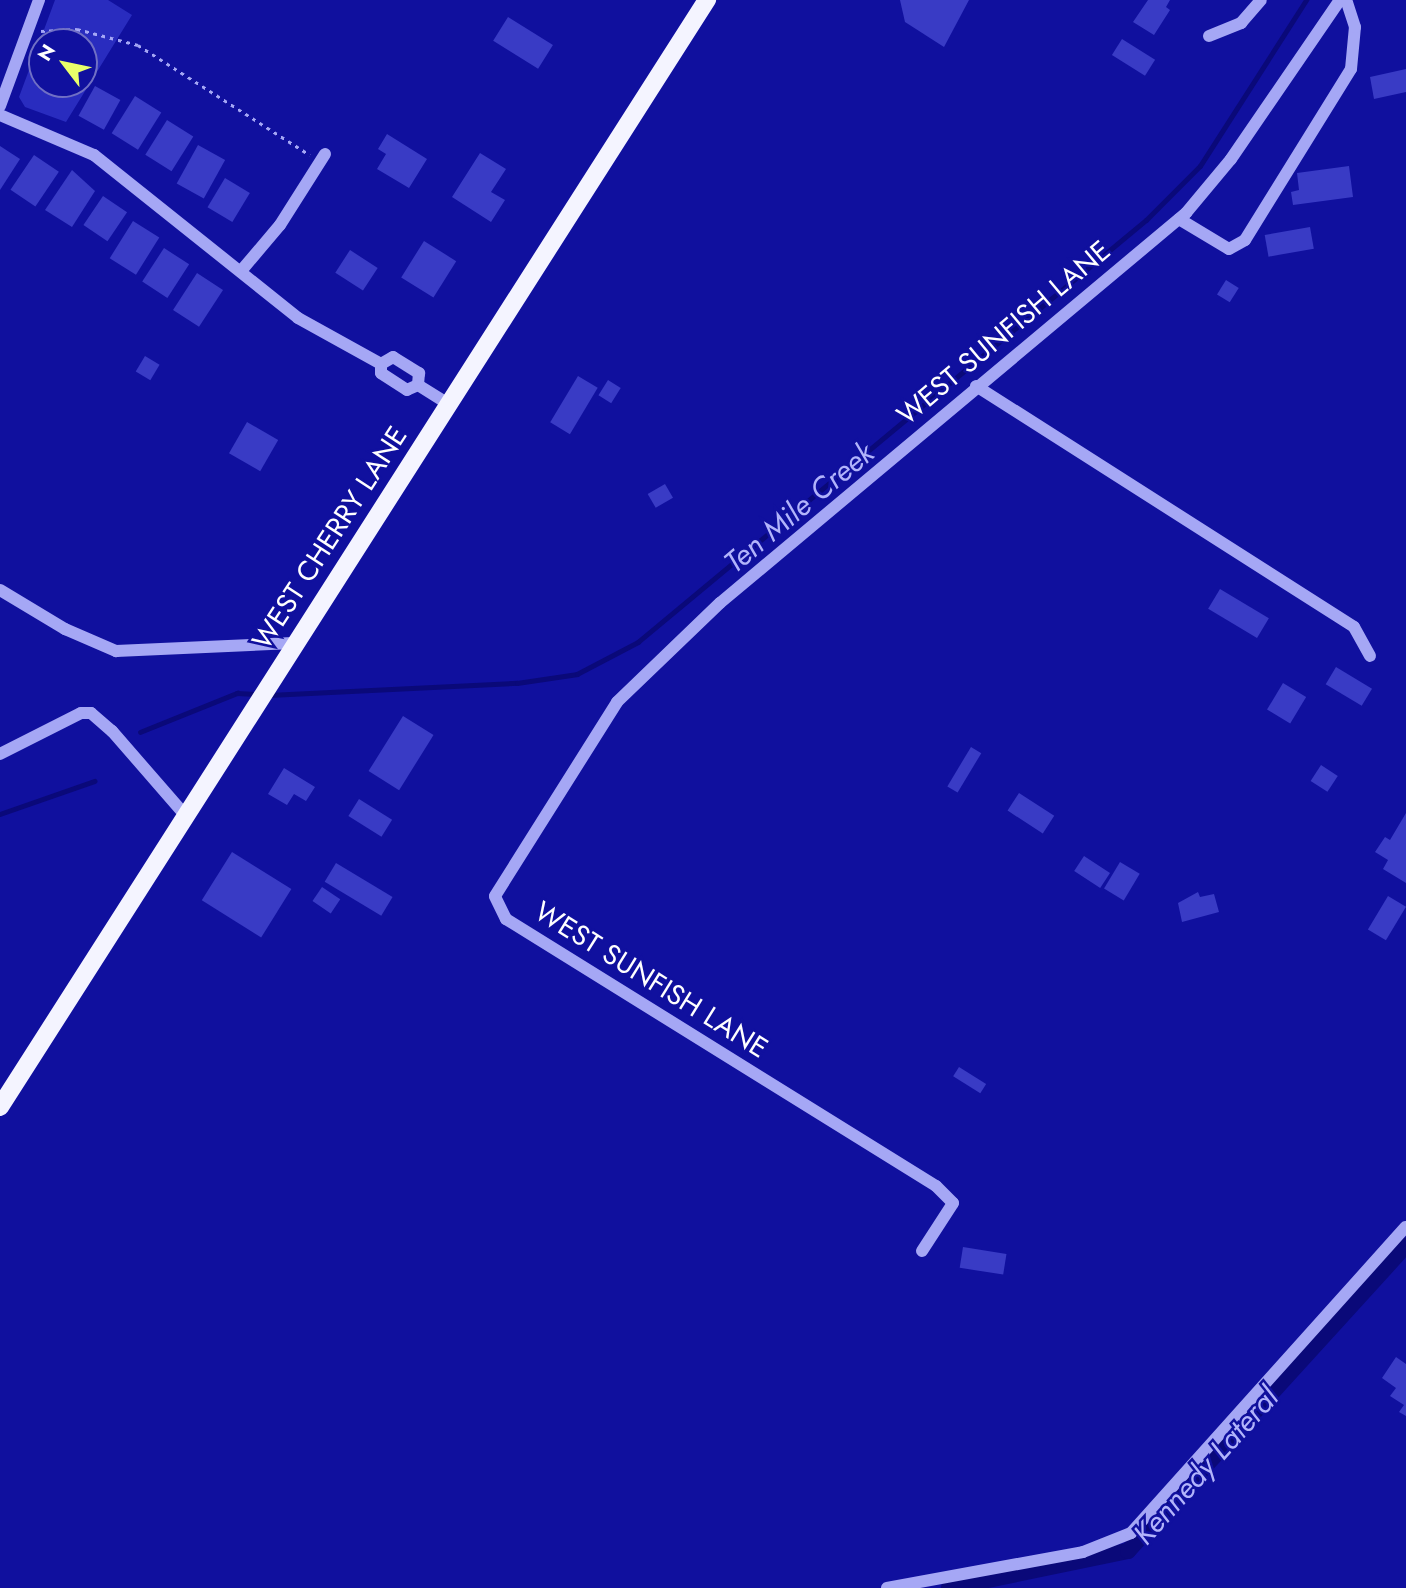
<!DOCTYPE html>
<style>
body{margin:0}
#map{position:relative;width:1406px;height:1588px;overflow:hidden;background:#10109e;font-family:Jost,sans-serif}
div>[style]{position:absolute}
[style*='--x']{left:calc(var(--x)*1px);top:calc(var(--y)*1px);width:calc(var(--w)*1px);rotate:calc(var(--a)*1deg)}
.green>*{inset:0;background:#292cbf}
.stream>*{height:4.5px;margin:-2.25px;padding:0 2.25px;transform-origin:2.25px;border-radius:2.25px;background:#0a0979}
.canal>*{height:16px;margin:-8px;padding:0 8px;transform-origin:8px;border-radius:8px;background:#0a0979}
.building>*{inset:0;background:#393bc5;transform-origin:0 0}
.path>*{height:2.5px;margin-top:-1.25px;transform-origin:0;background:repeating-linear-gradient(90deg,#a5a7f5 0 3.5px,transparent 0 8.5px)}
.minor>*{height:12px;margin:-6px;padding:0 6px;transform-origin:6px;border-radius:6px;background:#a5a7f5}
.major>*{height:18px;margin:-9px;padding:0 9px;transform-origin:9px;border-radius:9px;background:#f4f4ff}
span{translate:-50% -50%;white-space:nowrap;text-align:center;line-height:1.15;-webkit-text-stroke:5px #10109e;paint-order:stroke}
.street-label{font-size:28px;color:#fff}
.water-label{font-size:30px;color:#b2b4fb;font-style:italic}
.north{position:absolute;left:28px;top:28px;width:70px;height:70px;box-sizing:border-box;background:#10109e;border:2px solid #7070c5;border-radius:50%;rotate:302deg;font-size:19px;font-weight:700;line-height:28px;text-align:center;color:#fff}
.north::after{content:'';display:block;margin:auto;width:24px;height:32px;background:#e9ff6a;clip-path:polygon(50% 0,100% 100%,50% 72%,0 100%)}
</style>
<div id="map">
<div class="green">
<i style="clip-path:polygon(evenodd,55px 0,108px 0,132px 15px,66px 122px,25px 107px,19px 97px,55px 0,84px 42px,84px 84px,42px 84px,42px 42px,84px 42px)"></i>
</div>
<div class="stream">
<i style="--x:269;--y:695;--w:248;--a:-2.8"></i>
<i style="--x:517;--y:683;--w:61;--a:-8.5"></i>
<i style="--x:577;--y:674;--w:69;--a:-27.7"></i>
<i style="--x:638;--y:642;--w:660;--a:-39.72"></i>
<i style="--x:1146;--y:220;--w:76;--a:-45"></i>
<i style="--x:1200;--y:166;--w:197;--a:-57.4"></i>
<i style="--x:140;--y:732;--w:105;--a:-21.9"></i>
<i style="--x:237;--y:693;--w:20;--a:3"></i>
<i style="--x:0;--y:814;--w:100;--a:-19.3"></i>
</div>
<div class="canal">
<i style="--x:949;--y:1588;--w:183;--a:-11.7"></i>
<i style="--x:1128;--y:1551;--w:413;--a:-47.7"></i>
</div>
<div class="building">
<i style="clip-path:polygon(900px 0,969px 0,944px 47px,905px 22px)"></i>
<i style="clip-path:polygon(1148px 0,1170px 0,1166px 7px,1170px 10px,1154px 35px,1133px 22px)"></i>
<i style="left:508px;top:17px;width:53px;height:28px;rotate:32deg"></i>
<i style="left:1122px;top:39px;width:39px;height:19px;rotate:32deg"></i>
<i style="clip-path:polygon(1406px 69px,1406px 92px,1374px 99px,1370px 77px)"></i>
<i style="left:95px;top:86px;width:29px;height:34px;rotate:29deg"></i>
<i style="left:135px;top:96px;width:31px;height:44px;rotate:32deg"></i>
<i style="left:167px;top:120px;width:31px;height:41px;rotate:32deg"></i>
<i style="clip-path:polygon(387px 134px,427px 159px,409px 188px,377px 169px,386px 154px,378px 149px)"></i>
<i style="left:198px;top:145px;width:31px;height:44px;rotate:29deg"></i>
<i style="clip-path:polygon(0 146px,20px 159px,0 190px)"></i>
<i style="clip-path:polygon(480px 153px,506px 169px,491px 192px,505px 200px,491px 222px,452px 197px)"></i>
<i style="left:34px;top:155px;width:30px;height:42px;rotate:34deg"></i>
<i style="clip-path:polygon(1349px 166px,1353px 197px,1293px 205px,1291px 192px,1299px 190px,1297px 173px)"></i>
<i style="clip-path:polygon(72px 170px,95px 191px,72px 227px,45px 210px)"></i>
<i style="left:225px;top:178px;width:29px;height:34px;rotate:31deg"></i>
<i style="left:103px;top:196px;width:29px;height:35px;rotate:34deg"></i>
<i style="left:133px;top:221px;width:31px;height:44px;rotate:32deg"></i>
<i style="left:1310px;top:227px;width:22px;height:46px;rotate:80deg"></i>
<i style="left:424px;top:241px;width:38px;height:43px;rotate:32deg"></i>
<i style="left:164px;top:248px;width:30px;height:40px;rotate:33deg"></i>
<i style="left:350px;top:250px;width:33px;height:27px;rotate:33deg"></i>
<i style="left:197px;top:273px;width:31px;height:44px;rotate:33deg"></i>
<i style="left:1226px;top:280px;width:15px;height:17px;rotate:32deg"></i>
<i style="left:145px;top:356px;width:17px;height:18px;rotate:31deg"></i>
<i style="left:578px;top:376px;width:23px;height:54px;rotate:31deg"></i>
<i style="left:608px;top:380px;width:15px;height:18px;rotate:32deg"></i>
<i style="left:247px;top:422px;width:36px;height:36px;rotate:30deg"></i>
<i style="left:665px;top:484px;width:16px;height:20px;rotate:60deg"></i>
<i style="left:1220px;top:589px;width:57px;height:23px;rotate:31deg"></i>
<i style="left:1336px;top:667px;width:42px;height:20px;rotate:31deg"></i>
<i style="left:1283px;top:683px;width:27px;height:31px;rotate:31deg"></i>
<i style="left:403px;top:716px;width:36px;height:65px;rotate:32deg"></i>
<i style="left:971px;top:747px;width:12px;height:46px;rotate:31deg"></i>
<i style="left:1321px;top:765px;width:20px;height:19px;rotate:33deg"></i>
<i style="clip-path:polygon(284px 768px,315px 787px,306px 801px,294px 794px,287px 805px,268px 794px)"></i>
<i style="left:1019px;top:793px;width:42px;height:21px;rotate:33deg"></i>
<i style="left:359px;top:799px;width:39px;height:20px;rotate:32deg"></i>
<i style="clip-path:polygon(1406px 813px,1406px 883px,1383px 869px,1388px 860px,1375px 852px,1385px 837px,1390px 840px)"></i>
<i style="left:232px;top:852px;width:70px;height:57px;rotate:32deg"></i>
<i style="left:1084px;top:856px;width:31px;height:18px;rotate:33deg"></i>
<i style="left:1120px;top:862px;width:23px;height:31px;rotate:31deg"></i>
<i style="left:336px;top:863px;width:66px;height:22px;rotate:31deg"></i>
<i style="left:322px;top:887px;width:22px;height:17px;rotate:34deg"></i>
<i style="clip-path:polygon(1198px 892px,1200px 897px,1214px 894px,1219px 912px,1182px 922px,1178px 903px)"></i>
<i style="left:1388px;top:896px;width:21px;height:39px;rotate:31deg"></i>
<i style="left:959px;top:1067px;width:32px;height:11px;rotate:32deg"></i>
<i style="left:963px;top:1247px;width:44px;height:21px;rotate:9deg"></i>
<i style="clip-path:polygon(1396px 1357px,1406px 1364px,1406px 1416px,1399px 1412px,1404px 1405px,1390px 1396px,1396px 1388px,1382px 1378px)"></i>
</div>
<div class="path">
<i style="--x:41;--y:31;--w:36;--a:-3"></i>
<i style="--x:77;--y:29;--w:63;--a:14.7"></i>
<i style="--x:138;--y:45;--w:204;--a:32.6"></i>
</div>
<div class="minor">
<i style="--x:1209;--y:36;--w:35;--a:-22"></i>
<i style="--x:1241;--y:23;--w:30;--a:-49"></i>
<i style="--x:0;--y:106;--w:113;--a:-69.8"></i>
<i style="--x:0;--y:115;--w:102;--a:23.1"></i>
<i style="--x:94;--y:155;--w:261;--a:38.6"></i>
<i style="--x:298;--y:318;--w:95;--a:29"></i>
<i style="--x:1179;--y:219;--w:58;--a:31"></i>
<i style="--x:1229;--y:249;--w:18;--a:-29"></i>
<i style="--x:1245;--y:240;--w:201;--a:-58.2"></i>
<i style="--x:1351;--y:69;--w:42;--a:-84.6"></i>
<i style="--x:1355;--y:27;--w:28;--a:-108"></i>
<i style="--x:241;--y:271;--w:60;--a:-49.7"></i>
<i style="--x:280;--y:225;--w:84;--a:-57.6"></i>
<i style="--x:393;--y:357;--w:31;--a:32"></i>
<i style="--x:419;--y:373;--w:12;--a:95"></i>
<i style="--x:418;--y:385;--w:12;--a:156"></i>
<i style="--x:407;--y:390;--w:31;--a:-147"></i>
<i style="--x:381;--y:373;--w:9;--a:-90"></i>
<i style="--x:381;--y:364;--w:14;--a:-30"></i>
<i style="--x:418;--y:385;--w:36;--a:32"></i>
<i style="--x:976;--y:386;--w:448;--a:32.5"></i>
<i style="--x:1354;--y:627;--w:33;--a:61"></i>
<i style="--x:0;--y:590;--w:76;--a:31"></i>
<i style="--x:65;--y:629;--w:56;--a:23.3"></i>
<i style="--x:116;--y:651;--w:177;--a:-2.6"></i>
<i style="--x:0;--y:754;--w:91;--a:-26.8"></i>
<i style="--x:81;--y:713;--w:10;--a:0"></i>
<i style="--x:91;--y:713;--w:28;--a:41"></i>
<i style="--x:112;--y:731;--w:111;--a:49"></i>
<i style="--x:922;--y:1251;--w:57;--a:-57.1"></i>
<i style="--x:953;--y:1203;--w:24;--a:-135"></i>
<i style="--x:936;--y:1186;--w:506;--a:-148.16"></i>
<i style="--x:506;--y:919;--w:25;--a:-116"></i>
<i style="--x:495;--y:896;--w:229;--a:-57.8"></i>
<i style="--x:617;--y:702;--w:143;--a:-43.9"></i>
<i style="--x:720;--y:603;--w:608;--a:-39.93"></i>
<i style="--x:1186;--y:213;--w:70;--a:-50.2"></i>
<i style="--x:1231;--y:159;--w:193;--a:-55.6"></i>
<i style="--x:887;--y:1588;--w:199;--a:-10.4"></i>
<i style="--x:1083;--y:1552;--w:52;--a:-21.6"></i>
<i style="--x:1131;--y:1533;--w:411;--a:-48.1"></i>
</div>
<div class="major">
<i style="--x:0;--y:1107;--w:1314;--a:-57.44"></i>
</div>
<div class="street-label">
<span style="left:1004px;top:333px;rotate:-40deg">WEST SUNFISH LANE</span>
<span style="left:330px;top:538px;rotate:-57deg">WEST CHERRY LANE</span>
<span style="left:651px;top:980px;rotate:32deg">WEST SUNFISH LANE</span>
</div>
<div class="water-label">
<span style="left:799px;top:508px;rotate:-40deg">Ten Mile Creek</span>
<span style="left:1206px;top:1466px;rotate:-48deg">Kennedy Lateral</span>
</div>
<div class="north">N</div>
</div>
